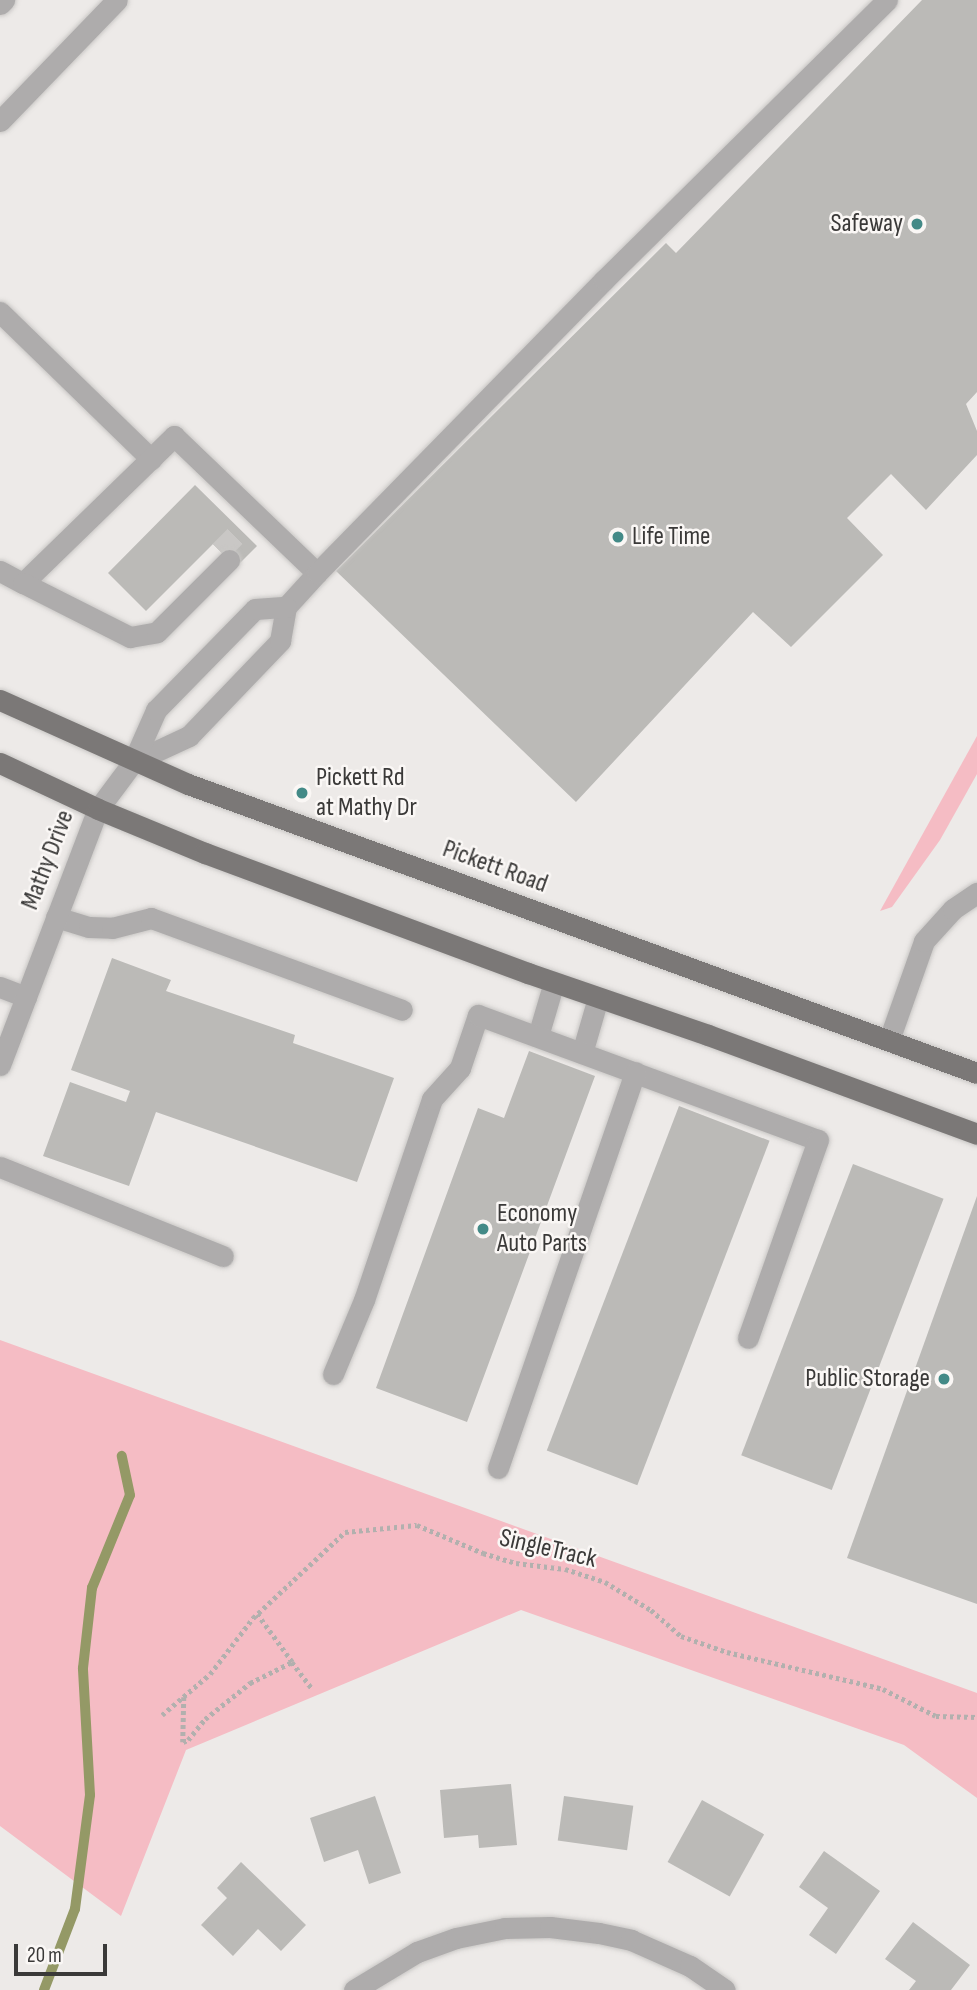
<!DOCTYPE html>
<style>
body{margin:0}
#map{position:relative;width:977px;height:1990px;overflow:hidden;background:#edeae8;font-family:"Sofia Sans Condensed",sans-serif}
div>[style]{position:absolute}
[style*='--x']{left:calc(var(--x)*1px);top:calc(var(--y)*1px);width:calc(var(--w)*1px);rotate:calc(var(--a)*1deg)}
.green>*{inset:0;background:#f5bcc4}
.stream>*{height:10px;margin:-5px;padding:0 5px;transform-origin:5px;border-radius:5px;background:#949966}
.building>*{inset:0;background:#bbbab7;transform-origin:0 0}
.minor-tunnel>*{height:21px;margin-top:-10.5px;transform-origin:0;background:repeating-linear-gradient(90deg,#c9c7c5 0 21px,transparent 0 31px)}
.path>*{height:4.5px;margin-top:-2.25px;transform-origin:0;background:repeating-linear-gradient(90deg,#b2b0ae 0 3.5px,transparent 0 7px)}
.roads{filter:drop-shadow(0 0 2px #c9c7c5) drop-shadow(0 0 2px #c9c7c5)}
.minor>*{height:21px;margin:-10.5px;padding:0 10.5px;transform-origin:10.5px;border-radius:10.5px;background:#aeacac}
.major>*{height:21px;margin:-10.5px;padding:0 10.5px;transform-origin:10.5px;border-radius:10.5px;background:#7b7877}
.dots>*{width:19px;height:19px;translate:-50% -50%;box-sizing:border-box;border:4px solid #faf7f5;border-radius:50%}
span{translate:-50% -50%;white-space:nowrap;text-align:center;line-height:1.15;-webkit-text-stroke:5px #faf7f5;paint-order:stroke}
.poi-label{font-size:26px;color:#3a3938}
.right{translate:-100% -50%;text-align:right}
.left{translate:0 -50%;text-align:left}
.street-label{font-size:26px;color:#3a3938}
.scale{position:absolute;left:14px;top:1944px;width:93px;height:32px;box-sizing:border-box;border:4px solid #3a3938;border-top:0;padding-left:9px;font-size:21px;line-height:24px;white-space:nowrap;color:#3a3938;-webkit-text-stroke:5px #faf7f5;paint-order:stroke}
</style>
<div id="map">
<div class="green">
<i style="clip-path:polygon(977px 736px,977px 774px,940px 840px,892px 907px,880px 911px)"></i>
<i style="clip-path:polygon(0 1340px,977px 1693px,977px 1798px,904px 1745px,521px 1610px,186px 1750px,121px 1916px,0 1826px)"></i>
</div>
<div class="stream">
<i style="--x:44;--y:1990;--w:87;--a:-69.1"></i>
<i style="--x:75;--y:1909;--w:115;--a:-82.5"></i>
<i style="--x:90;--y:1795;--w:127;--a:-93.2"></i>
<i style="--x:83;--y:1668;--w:81;--a:-83.6"></i>
<i style="--x:92;--y:1588;--w:100;--a:-67.8"></i>
<i style="--x:130;--y:1495;--w:40;--a:-102"></i>
</div>
<div class="building">
<i style="clip-path:polygon(922px 0,977px 0,977px 392px,966px 404px,977px 431px,977px 455px,926px 510px,891px 474px,847px 518px,883px 555px,791px 647px,753px 612px,576px 802px,336px 571px,666px 243px,676px 253px)"></i>
<i style="clip-path:polygon(195px 485px,257px 546px,236px 567px,213px 544px,146px 611px,108px 573px)"></i>
<i style="clip-path:polygon(112px 958px,171px 980px,166px 991px,295px 1035px,293px 1043px,394px 1078px,357px 1182px,156px 1112px,129px 1186px,43px 1156px,70px 1082px,126px 1102px,130px 1091px,71px 1070px)"></i>
<i style="clip-path:polygon(529px 1051px,595px 1076px,467px 1422px,376px 1388px,478px 1108px,504px 1118px)"></i>
<i style="left:679px;top:1106px;width:97px;height:369px;rotate:21deg"></i>
<i style="left:853px;top:1164px;width:97px;height:312px;rotate:21deg"></i>
<i style="clip-path:polygon(977px 1196px,977px 1604px,847px 1558px)"></i>
<i style="clip-path:polygon(511px 1784px,517px 1845px,479px 1848px,478px 1835px,444px 1838px,440px 1790px)"></i>
<i style="clip-path:polygon(375px 1796px,401px 1873px,369px 1884px,358px 1850px,324px 1862px,310px 1818px)"></i>
<i style="left:564px;top:1796px;width:70px;height:45px;rotate:8deg"></i>
<i style="left:702px;top:1800px;width:71px;height:71px;rotate:29deg"></i>
<i style="clip-path:polygon(824px 1851px,880px 1891px,836px 1954px,809px 1935px,828px 1908px,799px 1887px)"></i>
<i style="clip-path:polygon(241px 1862px,306px 1925px,281px 1951px,258px 1929px,233px 1956px,201px 1925px,227px 1898px,217px 1888px)"></i>
<i style="clip-path:polygon(913px 1922px,970px 1965px,951px 1990px,909px 1990px,916px 1981px,885px 1959px)"></i>
</div>
<div class="minor-tunnel">
<i style="--x:220;--y:551;--w:30;--a:-45"></i>
</div>
<div class="path">
<i style="--x:292;--y:1662;--w:34;--a:53"></i>
<i style="--x:184;--y:1697;--w:45;--a:91.3"></i>
<i style="--x:183;--y:1742;--w:5;--a:-22"></i>
<i style="--x:188;--y:1740;--w:27;--a:-51"></i>
<i style="--x:205;--y:1719;--w:58;--a:-38.7"></i>
<i style="--x:250;--y:1683;--w:47;--a:-26.6"></i>
<i style="--x:292;--y:1662;--w:59;--a:-126.1"></i>
<i style="--x:162;--y:1715;--w:63;--a:-40.5"></i>
<i style="--x:210;--y:1674;--w:71;--a:-52.5"></i>
<i style="--x:253;--y:1618;--w:126;--a:-43.1"></i>
<i style="--x:345;--y:1532;--w:72;--a:-5.6"></i>
<i style="--x:417;--y:1525;--w:72;--a:23"></i>
<i style="--x:483;--y:1553;--w:34;--a:17"></i>
<i style="--x:516;--y:1563;--w:49;--a:7"></i>
<i style="--x:565;--y:1569;--w:42;--a:18"></i>
<i style="--x:605;--y:1582;--w:54;--a:31.3"></i>
<i style="--x:651;--y:1610;--w:40;--a:41"></i>
<i style="--x:681;--y:1636;--w:49;--a:19.2"></i>
<i style="--x:727;--y:1652;--w:160;--a:13.3"></i>
<i style="--x:883;--y:1689;--w:59;--a:27"></i>
<i style="--x:936;--y:1716;--w:41;--a:1.4"></i>
</div>
<div class="roads">
<div class="minor">
<i style="--x:0;--y:4;--w:6;--a:-45"></i>
<i style="--x:0;--y:121;--w:168;--a:-46"></i>
<i style="--x:0;--y:312;--w:211;--a:44.2"></i>
<i style="--x:0;--y:571;--w:26;--a:28"></i>
<i style="--x:23;--y:583;--w:211;--a:-44.2"></i>
<i style="--x:174;--y:436;--w:198;--a:43.8"></i>
<i style="--x:23;--y:583;--w:120;--a:26.8"></i>
<i style="--x:130;--y:637;--w:27;--a:-10"></i>
<i style="--x:157;--y:632;--w:102;--a:-45"></i>
<i style="--x:133;--y:762;--w:62;--a:-24.9"></i>
<i style="--x:189;--y:736;--w:132;--a:-46.2"></i>
<i style="--x:280;--y:641;--w:35;--a:-80"></i>
<i style="--x:286;--y:607;--w:46;--a:-47.6"></i>
<i style="--x:317;--y:573;--w:410;--a:-45.6"></i>
<i style="--x:604;--y:280;--w:398;--a:-44.7"></i>
<i style="--x:56;--y:917;--w:34;--a:17"></i>
<i style="--x:89;--y:927;--w:23;--a:2"></i>
<i style="--x:112;--y:928;--w:40;--a:-14.4"></i>
<i style="--x:151;--y:918;--w:267;--a:20.1"></i>
<i style="--x:0;--y:987;--w:28;--a:21"></i>
<i style="--x:538;--y:1036;--w:56;--a:-73.5"></i>
<i style="--x:889;--y:1040;--w:105;--a:-70.5"></i>
<i style="--x:924;--y:941;--w:43;--a:-47.8"></i>
<i style="--x:953;--y:909;--w:29;--a:-34"></i>
<i style="--x:582;--y:1053;--w:57;--a:-73.8"></i>
<i style="--x:0;--y:1065;--w:274;--a:-69.1"></i>
<i style="--x:98;--y:809;--w:59;--a:-53.3"></i>
<i style="--x:133;--y:762;--w:57;--a:-66.1"></i>
<i style="--x:156;--y:710;--w:141;--a:-45.6"></i>
<i style="--x:255;--y:609;--w:31;--a:-4"></i>
<i style="--x:0;--y:1167;--w:240;--a:21.8"></i>
<i style="--x:333;--y:1374;--w:80;--a:-67.3"></i>
<i style="--x:364;--y:1300;--w:212;--a:-71.3"></i>
<i style="--x:432;--y:1099;--w:42;--a:-47.9"></i>
<i style="--x:460;--y:1068;--w:56;--a:-71.2"></i>
<i style="--x:478;--y:1015;--w:362;--a:20.2"></i>
<i style="--x:818;--y:1140;--w:210;--a:109.5"></i>
<i style="--x:498;--y:1468;--w:419;--a:-70.9"></i>
<i style="--x:354;--y:1990;--w:74;--a:-31.1"></i>
<i style="--x:417;--y:1952;--w:41;--a:-19.7"></i>
<i style="--x:456;--y:1938;--w:50;--a:-11.5"></i>
<i style="--x:505;--y:1928;--w:45;--a:-1.3"></i>
<i style="--x:550;--y:1927;--w:49;--a:7"></i>
<i style="--x:599;--y:1933;--w:33;--a:12"></i>
<i style="--x:631;--y:1940;--w:64;--a:23.8"></i>
<i style="--x:690;--y:1966;--w:42;--a:34.4"></i>
</div>
<div class="major">
<i style="--x:0;--y:700;--w:206;--a:24.1"></i>
<i style="--x:188;--y:784;--w:840;--a:20.12"></i>
<i style="--x:0;--y:763;--w:108;--a:25.1"></i>
<i style="--x:98;--y:809;--w:116;--a:22.4"></i>
<i style="--x:205;--y:853;--w:345;--a:20.4"></i>
<i style="--x:528;--y:973;--w:190;--a:19"></i>
<i style="--x:708;--y:1035;--w:287;--a:20.2"></i>
</div>
</div>
<div class="dots">
<i style="left:917px;top:224px;background:#438a87"></i>
<i style="left:618px;top:537px;background:#438a87"></i>
<i style="left:302px;top:793px;background:#438a87"></i>
<i style="left:483px;top:1229px;background:#438a87"></i>
<i style="left:944px;top:1379px;background:#438a87"></i>
</div>
<div class="poi-label">
<span class="right" style="left:903px;top:224px">Safeway</span>
<span class="left" style="left:632px;top:537px">Life Time</span>
<span class="left" style="left:316px;top:793px">Pickett Rd<br>at Mathy Dr</span>
<span class="left" style="left:497px;top:1229px">Economy<br>Auto Parts</span>
<span class="right" style="left:930px;top:1379px">Public Storage</span>
</div>
<div class="street-label">
<span style="left:48px;top:860px;rotate:-69deg">Mathy Drive</span>
<span style="left:495px;top:867px;rotate:20deg">Pickett Road</span>
<span style="left:548px;top:1549px;rotate:13deg">SingleTrack</span>
</div>
<div class="scale">20 m</div>
</div>
